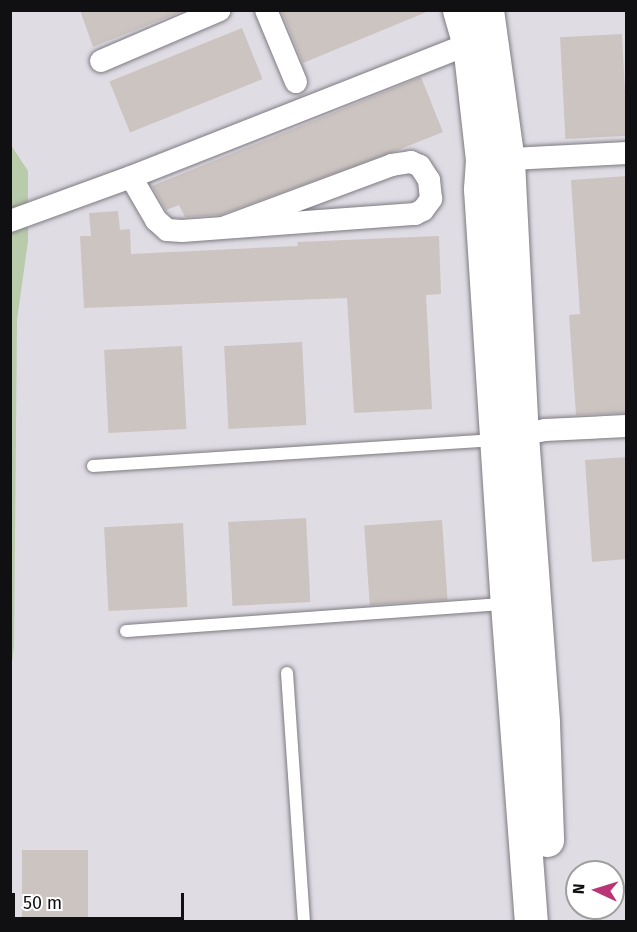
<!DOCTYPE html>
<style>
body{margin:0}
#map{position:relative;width:637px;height:932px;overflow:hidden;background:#e0dce4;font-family:"Fira Sans",sans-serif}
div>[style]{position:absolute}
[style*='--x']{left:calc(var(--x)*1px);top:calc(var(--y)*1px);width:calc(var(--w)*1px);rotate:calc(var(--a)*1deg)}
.green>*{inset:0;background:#b8cbab}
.building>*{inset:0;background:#ccc4c0;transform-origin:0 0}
.roads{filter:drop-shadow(0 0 2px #7d7a81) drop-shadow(0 0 2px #7d7a81)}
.lane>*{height:12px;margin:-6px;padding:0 6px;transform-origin:6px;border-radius:6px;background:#fff}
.street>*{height:22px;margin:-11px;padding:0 11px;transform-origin:11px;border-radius:11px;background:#fff}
.secondary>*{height:33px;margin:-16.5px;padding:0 16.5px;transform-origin:16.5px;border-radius:16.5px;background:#fff}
span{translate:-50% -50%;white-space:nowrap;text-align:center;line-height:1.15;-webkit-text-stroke:4.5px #fff;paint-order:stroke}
.frame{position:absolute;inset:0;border:12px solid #100f11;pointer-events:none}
.north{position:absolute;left:565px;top:860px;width:60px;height:60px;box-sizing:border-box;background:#fff;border:2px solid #9f9fa0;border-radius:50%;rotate:274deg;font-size:16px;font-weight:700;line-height:24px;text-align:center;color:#100f11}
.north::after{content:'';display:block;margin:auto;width:21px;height:27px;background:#ba3476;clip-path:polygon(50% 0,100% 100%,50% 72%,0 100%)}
.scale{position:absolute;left:12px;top:893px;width:172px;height:27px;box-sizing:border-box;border:3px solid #100f11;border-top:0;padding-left:8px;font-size:18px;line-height:21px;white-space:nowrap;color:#100f11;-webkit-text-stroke:4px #fff;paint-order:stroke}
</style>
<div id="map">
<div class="green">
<i style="clip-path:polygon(11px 145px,28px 171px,28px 241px,17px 320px,14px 646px,11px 671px)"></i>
</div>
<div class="building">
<i style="clip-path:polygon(80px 10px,185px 10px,93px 47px)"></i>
<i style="clip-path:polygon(281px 10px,429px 10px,429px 11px,303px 63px)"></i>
<i style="left:242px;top:28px;width:55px;height:143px;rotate:68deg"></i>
<i style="left:622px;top:34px;width:102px;height:62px;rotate:87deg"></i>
<i style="clip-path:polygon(421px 77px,443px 132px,398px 150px,220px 215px,185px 217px,179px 205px,166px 210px,152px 186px)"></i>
<i style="clip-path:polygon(627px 176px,627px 413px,576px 415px,569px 315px,580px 314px,571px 180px)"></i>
<i style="clip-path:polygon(118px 211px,120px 230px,130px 229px,131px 254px,298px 246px,297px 242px,439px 236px,441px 294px,426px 295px,432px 409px,354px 413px,347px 298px,84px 308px,80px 236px,91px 236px,89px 213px)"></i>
<i style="left:302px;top:342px;width:83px;height:78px;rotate:87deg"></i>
<i style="left:182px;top:346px;width:83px;height:78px;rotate:87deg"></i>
<i style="clip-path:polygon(627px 457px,627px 559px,592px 562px,585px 460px)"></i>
<i style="left:306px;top:518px;width:84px;height:78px;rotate:87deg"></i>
<i style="left:442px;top:520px;width:80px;height:78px;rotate:86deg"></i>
<i style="left:183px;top:523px;width:84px;height:79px;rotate:87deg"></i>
<i style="left:22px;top:850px;width:66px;height:71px"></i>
</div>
<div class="roads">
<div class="lane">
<i style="--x:93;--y:466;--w:403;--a:-3.7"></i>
<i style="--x:126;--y:631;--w:381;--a:-4.1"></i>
<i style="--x:287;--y:673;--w:250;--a:86.1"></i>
</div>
<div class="street">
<i style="--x:266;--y:10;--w:78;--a:67.4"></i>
<i style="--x:101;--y:61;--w:129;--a:-23.2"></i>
<i style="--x:493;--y:160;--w:133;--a:-3"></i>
<i style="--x:131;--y:177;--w:50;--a:59.8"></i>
<i style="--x:156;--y:220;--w:15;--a:42"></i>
<i style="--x:167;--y:230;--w:15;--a:4"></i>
<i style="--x:182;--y:231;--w:234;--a:-4.2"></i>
<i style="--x:415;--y:214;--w:9;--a:-27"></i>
<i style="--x:423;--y:210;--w:14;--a:-54"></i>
<i style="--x:431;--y:199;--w:19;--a:-96"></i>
<i style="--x:429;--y:180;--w:17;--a:-123"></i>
<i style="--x:420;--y:166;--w:10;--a:-156"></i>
<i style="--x:411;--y:162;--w:19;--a:171"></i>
<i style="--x:392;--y:165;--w:178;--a:159.6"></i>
<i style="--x:10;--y:221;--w:129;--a:-20"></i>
<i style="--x:131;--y:177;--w:363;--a:-21.5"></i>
<i style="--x:509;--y:437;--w:37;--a:-11"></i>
<i style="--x:545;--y:430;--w:81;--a:-2.8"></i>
</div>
<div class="secondary">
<i style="--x:459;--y:10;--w:35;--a:74"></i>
<i style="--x:469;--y:44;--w:117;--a:83.6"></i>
<i style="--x:482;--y:160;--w:29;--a:94"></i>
<i style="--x:480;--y:189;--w:416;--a:86.3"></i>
<i style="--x:507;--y:604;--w:319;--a:85.7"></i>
<i style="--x:487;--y:10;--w:152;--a:82.1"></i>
<i style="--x:508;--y:161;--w:274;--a:87.1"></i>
<i style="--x:522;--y:435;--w:289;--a:85.8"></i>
<i style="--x:543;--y:723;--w:117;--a:88"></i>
</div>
</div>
<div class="frame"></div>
<div class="north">N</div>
<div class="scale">50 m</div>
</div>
